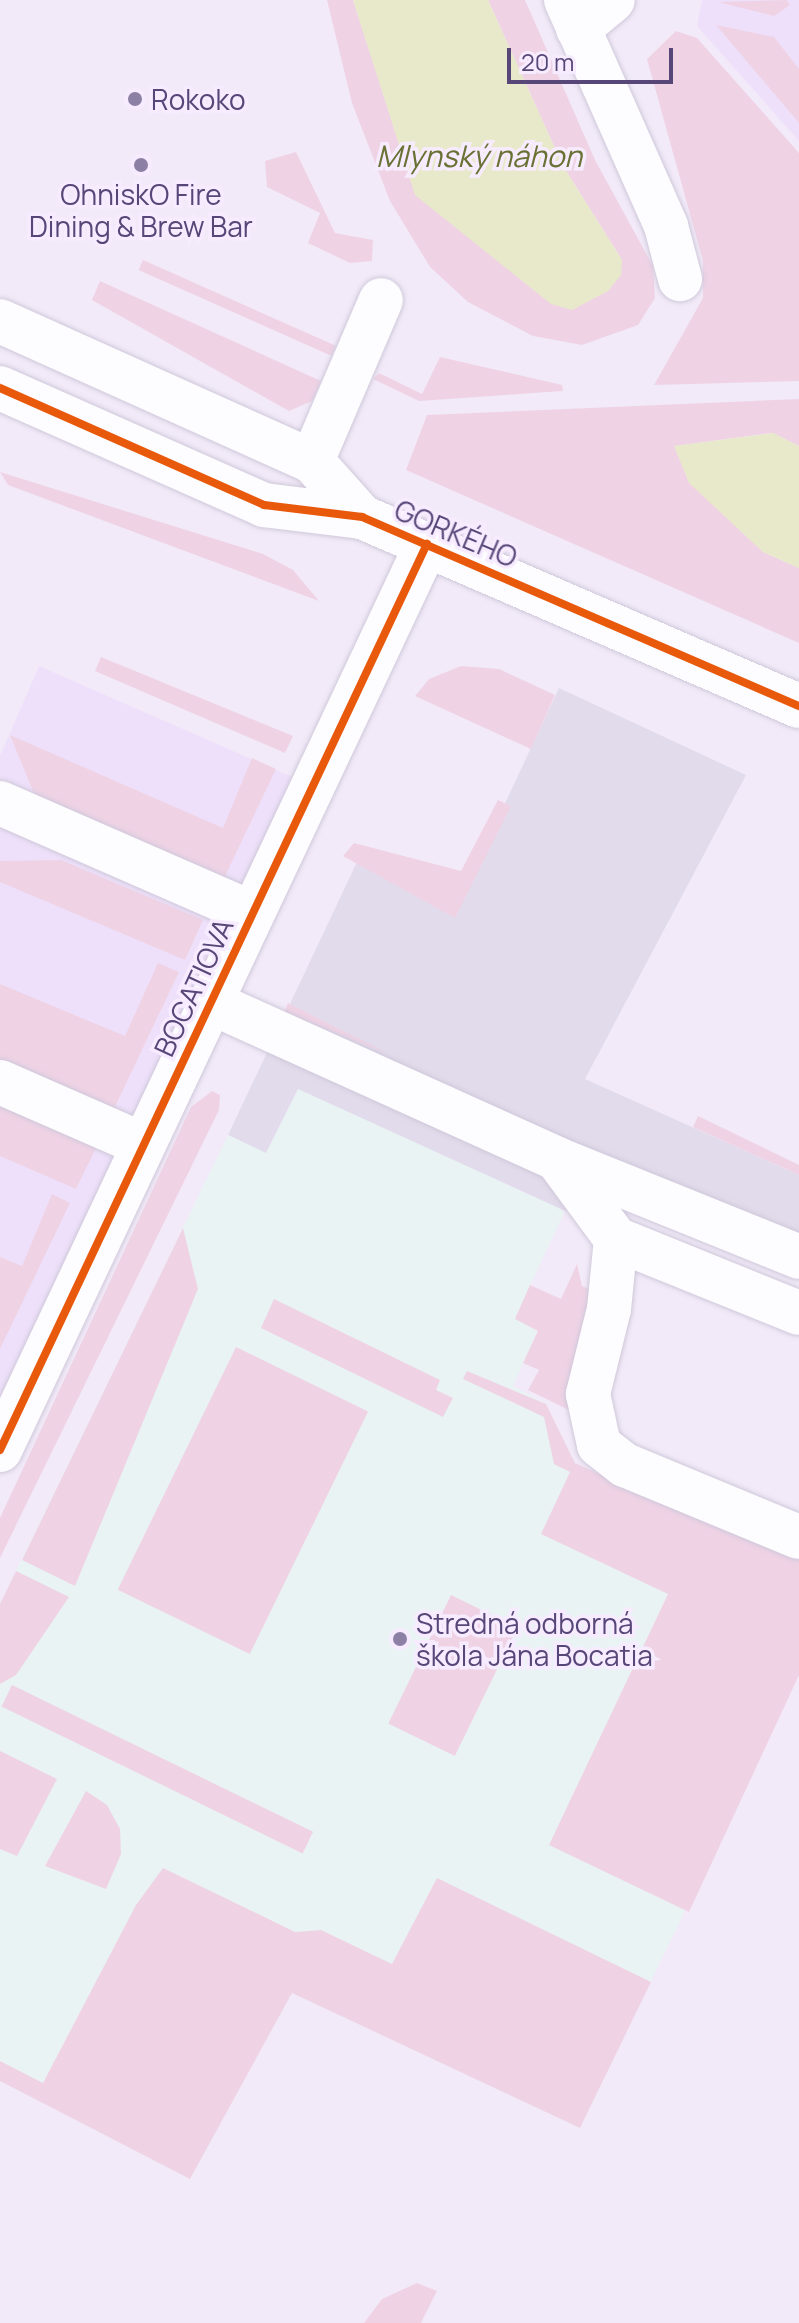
<!DOCTYPE html>
<meta charset="utf-8">
<style>
body{margin:0}
#map{position:relative;width:799px;height:2323px;overflow:hidden;background:#f2eaf8;font-family:Manrope,sans-serif}
div>[style]{position:absolute}
[style*='--x']{left:calc(var(--x)*1px);top:calc(var(--y)*1px);width:calc(var(--w)*1px);rotate:calc(var(--a)*1deg)}
.residential>*{inset:0;background:#eee0fa}
.industrial>*{inset:0;background:#e2dbeb}
.education>*{inset:0;background:#e9f3f4}
.green>*{inset:0;background:#efd3e5;transform-origin:0 0}
.water>*{inset:0;background:#e8e9ca}
.roads{filter:drop-shadow(0 0 2px #cfc8da) drop-shadow(0 0 2px #cfc8da)}
.minor>*{height:44px;margin:-22px;padding:0 22px;transform-origin:22px;border-radius:22px;background:#fdfcfe}
.cycleway>*{height:8px;margin:-4px;padding:0 4px;transform-origin:4px;border-radius:4px;background:#e8590c}
.dots>*{width:22px;height:22px;translate:-50% -50%;box-sizing:border-box;border:4px solid #f7ecff;border-radius:50%}
span{translate:-50% -50%;white-space:nowrap;text-align:center;line-height:1.15;-webkit-text-stroke:7px #f7ecff;paint-order:stroke}
.poi-label{font-size:28px;color:#574779}
.left{translate:0 -50%;text-align:left}
.street-label{font-size:28px;color:#574779}
.water-label{font-size:30px;color:#697134;font-style:italic}
.scale{position:absolute;left:507px;top:48px;width:166px;height:36px;box-sizing:border-box;border:4px solid #574779;border-top:0;padding-left:10px;font-size:24px;line-height:28px;white-space:nowrap;color:#574779;-webkit-text-stroke:6px #f7ecff;paint-order:stroke}
</style>
<div id="map">
<div class="residential">
<i style="clip-path:polygon(702px 0,799px 0,799px 141px,697px 26px)"></i>
<i style="clip-path:polygon(39px 666px,313px 786px,0 1449px,0 756px)"></i>
</div>
<div class="industrial">
<i style="clip-path:polygon(559px 688px,746px 775px,585px 1079px,799px 1175px,799px 1257px,605px 1173px,565px 1211px,299px 1090px,266px 1154px,228px 1135px,357px 862px,456px 908px)"></i>
</div>
<div class="education">
<i style="clip-path:polygon(298px 1089px,565px 1211px,515px 1318px,538px 1330px,513px 1386px,546px 1404px,575px 1463px,716px 1527px,799px 1675px,580px 2128px,292px 1993px,190px 2179px,0 2081px,0 1604px,228px 1135px,266px 1153px)"></i>
</div>
<div class="green">
<i style="clip-path:polygon(327px 0,353px 0,416px 195px,622px 260px,563px 166px,488px 0,525px 0,595px 160px,653px 266px,655px 298px,638px 325px,582px 345px,533px 336px,468px 302px,430px 267px,390px 201px,352px 103px)"></i>
<i style="clip-path:polygon(786px 0,790px 5px,774px 16px,718px 2px)"></i>
<i style="clip-path:polygon(716px 25px,774px 37px,799px 69px,799px 123px)"></i>
<i style="clip-path:polygon(676px 31px,697px 38px,799px 153px,799px 381px,654px 385px,703px 298px,703px 261px,647px 59px)"></i>
<i style="clip-path:polygon(296px 152px,335px 233px,373px 240px,372px 261px,350px 263px,308px 243px,320px 213px,267px 187px,265px 161px)"></i>
<i style="left:143px;top:260px;width:211px;height:11px;rotate:24deg"></i>
<i style="clip-path:polygon(100px 281px,321px 381px,312px 401px,289px 411px,92px 300px)"></i>
<i style="clip-path:polygon(440px 357px,562px 385px,563px 391px,419px 401px,373px 379px,379px 373px,422px 394px)"></i>
<i style="clip-path:polygon(799px 399px,799px 446px,772px 433px,675px 446px,763px 552px,799px 568px,799px 643px,406px 470px,427px 415px)"></i>
<i style="clip-path:polygon(0 472px,263px 554px,293px 570px,319px 601px,8px 485px)"></i>
<i style="clip-path:polygon(101px 657px,293px 736px,285px 753px,95px 671px)"></i>
<i style="clip-path:polygon(461px 666px,499px 669px,555px 695px,531px 749px,415px 696px,429px 679px)"></i>
<i style="clip-path:polygon(10px 735px,223px 828px,252px 758px,276px 769px,219px 889px,41px 811px)"></i>
<i style="clip-path:polygon(498px 800px,511px 806px,455px 918px,343px 856px,354px 843px,461px 871px)"></i>
<i style="clip-path:polygon(61px 860px,203px 920px,185px 960px,0 882px,0 861px)"></i>
<i style="clip-path:polygon(158px 963px,179px 972px,114px 1109px,0 1060px,0 984px,125px 1036px)"></i>
<i style="clip-path:polygon(288px 1003px,333px 1026px,392px 1055px,284px 1012px)"></i>
<i style="clip-path:polygon(212px 1091px,220px 1095px,219px 1110px,0 1558px,0 1518px,191px 1107px)"></i>
<i style="clip-path:polygon(0 1101px,97px 1146px,76px 1189px,0 1156px)"></i>
<i style="clip-path:polygon(698px 1116px,799px 1165px,799px 1175px,693px 1127px)"></i>
<i style="clip-path:polygon(52px 1194px,70px 1203px,0 1349px,0 1257px,22px 1266px)"></i>
<i style="clip-path:polygon(183px 1228px,198px 1289px,75px 1586px,22px 1560px)"></i>
<i style="clip-path:polygon(577px 1264px,582px 1286px,593px 1291px,569px 1410px,528px 1390px,539px 1370px,523px 1363px,538px 1331px,515px 1319px,530px 1285px,561px 1299px)"></i>
<i style="clip-path:polygon(274px 1299px,440px 1380px,436px 1390px,453px 1398px,443px 1417px,261px 1328px)"></i>
<i style="left:236px;top:1347px;width:147px;height:270px;rotate:26deg"></i>
<i style="clip-path:polygon(467px 1371px,546px 1404px,575px 1463px,716px 1526px,799px 1549px,799px 1675px,689px 1912px,549px 1845px,668px 1594px,541px 1534px,570px 1472px,554px 1464px,544px 1417px,463px 1379px)"></i>
<i style="clip-path:polygon(16px 1571px,69px 1597px,16px 1675px,0 1684px,0 1604px)"></i>
<i style="left:451px;top:1595px;width:74px;height:143px;rotate:26deg"></i>
<i style="left:12px;top:1685px;width:335px;height:24px;rotate:26deg"></i>
<i style="clip-path:polygon(0 1751px,57px 1779px,17px 1856px,0 1849px)"></i>
<i style="clip-path:polygon(86px 1791px,107px 1805px,120px 1829px,121px 1854px,106px 1889px,45px 1866px)"></i>
<i style="clip-path:polygon(163px 1868px,295px 1932px,321px 1930px,392px 1964px,437px 1878px,651px 1982px,580px 2128px,292px 1993px,190px 2179px,0 2081px,0 2061px,43px 2083px,136px 1905px)"></i>
<i style="clip-path:polygon(417px 2283px,437px 2291px,421px 2323px,364px 2323px,382px 2299px)"></i>
</div>
<div class="water">
<i style="clip-path:polygon(353px 0,488px 0,563px 166px,622px 260px,621px 275px,608px 291px,572px 310px,551px 304px,415px 195px)"></i>
<i style="clip-path:polygon(773px 433px,799px 446px,799px 568px,763px 552px,689px 483px,674px 446px)"></i>
</div>
<div class="roads">
<div class="minor">
<i style="--x:566;--y:0;--w:247;--a:66.1"></i>
<i style="--x:666;--y:226;--w:55;--a:75.2"></i>
<i style="--x:578;--y:29;--w:45;--a:-39.6"></i>
<i style="--x:0;--y:321;--w:342;--a:24.2"></i>
<i style="--x:312;--y:461;--w:75;--a:48.2"></i>
<i style="--x:0;--y:388;--w:289;--a:23.9"></i>
<i style="--x:264;--y:505;--w:99;--a:7"></i>
<i style="--x:362;--y:517;--w:476;--a:23.4"></i>
<i style="--x:312;--y:461;--w:175;--a:-66.8"></i>
<i style="--x:0;--y:803;--w:275;--a:23.6"></i>
<i style="--x:210;--y:1002;--w:381;--a:24.3"></i>
<i style="--x:557;--y:1159;--w:261;--a:22"></i>
<i style="--x:0;--y:1082;--w:155;--a:23.6"></i>
<i style="--x:557;--y:1159;--w:99;--a:53.6"></i>
<i style="--x:616;--y:1239;--w:197;--a:22"></i>
<i style="--x:616;--y:1239;--w:70;--a:95.7"></i>
<i style="--x:609;--y:1309;--w:88;--a:103.9"></i>
<i style="--x:588;--y:1394;--w:52;--a:77.8"></i>
<i style="--x:599;--y:1445;--w:33;--a:38"></i>
<i style="--x:625;--y:1465;--w:188;--a:22.5"></i>
<i style="--x:0;--y:1450;--w:1002;--a:-64.77"></i>
</div>
</div>
<div class="cycleway">
<i style="--x:0;--y:388;--w:289;--a:23.9"></i>
<i style="--x:264;--y:505;--w:99;--a:7"></i>
<i style="--x:362;--y:517;--w:476;--a:23.4"></i>
<i style="--x:0;--y:1450;--w:1002;--a:-64.77"></i>
</div>
<div class="dots">
<i style="left:135px;top:99px;background:#8d80a5"></i>
<i style="left:141px;top:165px;background:#8d80a5"></i>
<i style="left:400px;top:1639px;background:#8d80a5"></i>
</div>
<div class="poi-label">
<span class="left" style="left:151px;top:99px">Rokoko</span>
<span style="left:141px;top:210px">OhniskO Fire<br>Dining &amp; Brew Bar</span>
<span class="left" style="left:416px;top:1639px">Stredná odborná<br>škola Jána Bocatia</span>
</div>
<div class="street-label">
<span style="left:456px;top:533px;rotate:23deg">GORKÉHO</span>
<span style="left:193px;top:987px;rotate:-65deg">BOCATIOVA</span>
</div>
<div class="water-label">
<span style="left:479px;top:156px">Mlynský náhon</span>
</div>
<div class="scale">20 m</div>
</div>
